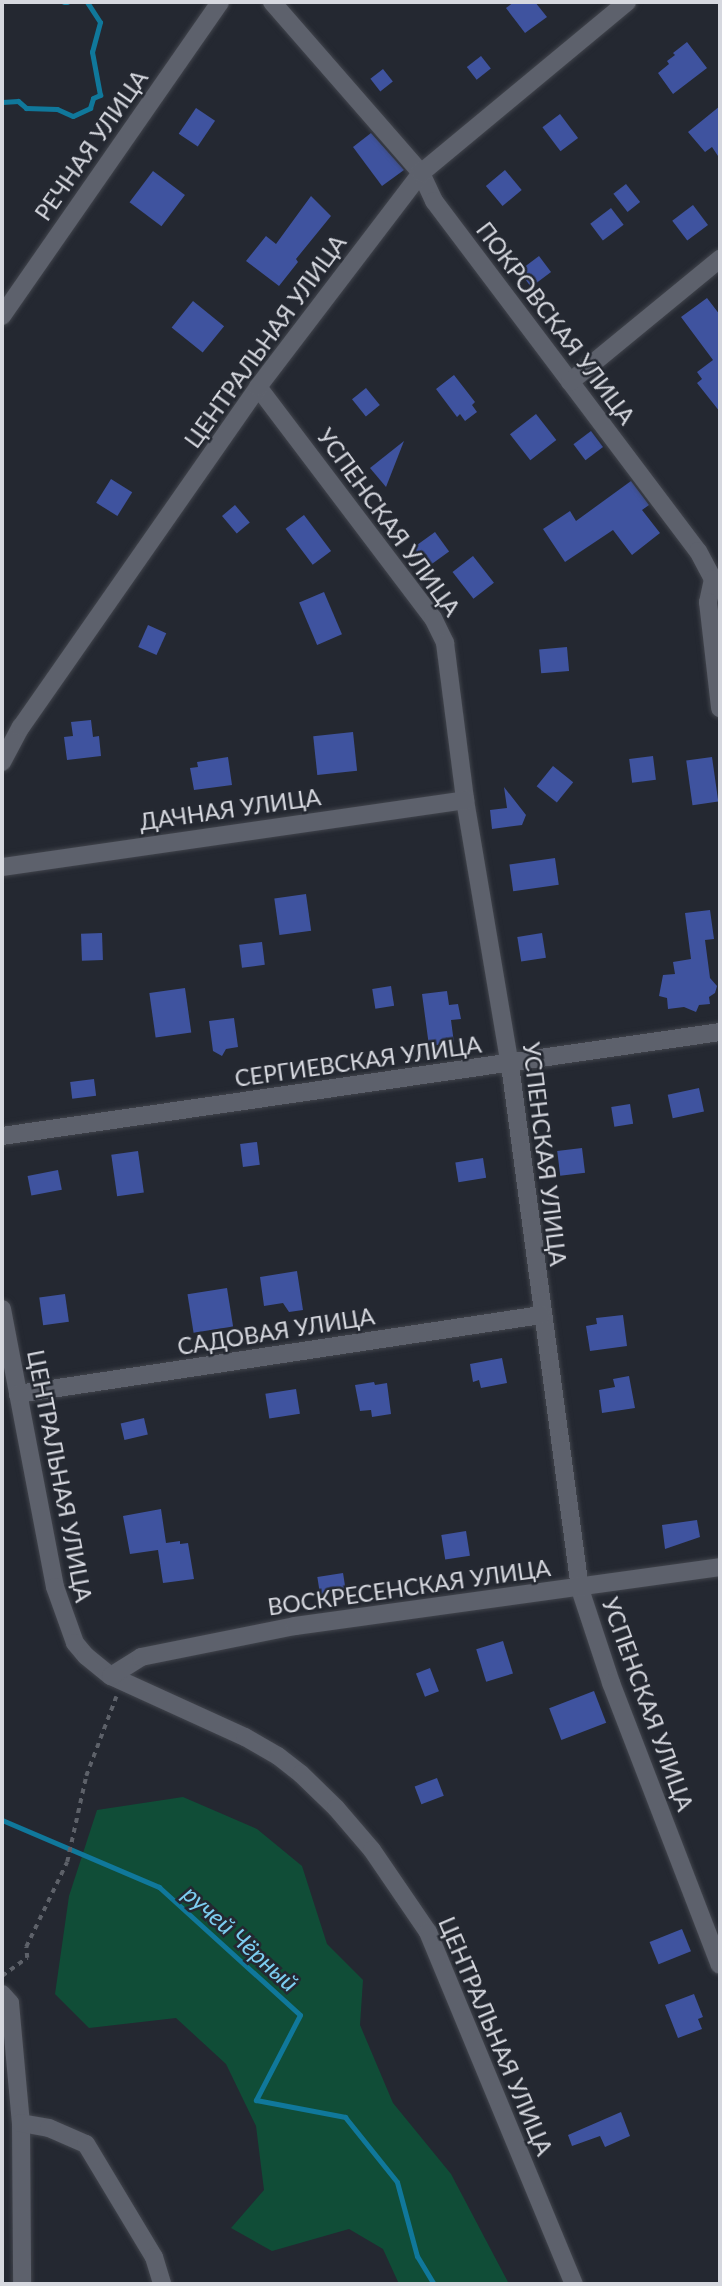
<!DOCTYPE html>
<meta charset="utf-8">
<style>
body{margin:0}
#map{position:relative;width:722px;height:2286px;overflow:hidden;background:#242831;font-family:Lato,sans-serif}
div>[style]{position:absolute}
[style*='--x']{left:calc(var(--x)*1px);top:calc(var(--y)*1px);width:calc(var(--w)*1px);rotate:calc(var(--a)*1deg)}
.green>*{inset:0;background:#104d37}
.stream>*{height:5px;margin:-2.5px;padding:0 2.5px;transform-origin:2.5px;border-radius:2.5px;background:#10789b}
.building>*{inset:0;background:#3f539f;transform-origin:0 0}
.path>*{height:3.5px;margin-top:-1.75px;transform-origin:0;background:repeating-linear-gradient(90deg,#5d6169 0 5px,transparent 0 10px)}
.roads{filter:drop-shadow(0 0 2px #41444c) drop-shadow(0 0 2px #41444c)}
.minor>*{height:18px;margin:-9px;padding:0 9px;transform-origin:9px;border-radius:9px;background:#5d616c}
span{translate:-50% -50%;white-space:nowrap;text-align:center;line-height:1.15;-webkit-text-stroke:5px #242831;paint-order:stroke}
.street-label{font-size:23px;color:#d6d8df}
.water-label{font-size:24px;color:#7ccdf0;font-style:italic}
.frame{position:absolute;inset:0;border:4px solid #d6d8df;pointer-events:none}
</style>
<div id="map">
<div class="green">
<i style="clip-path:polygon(183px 1797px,257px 1829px,302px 1866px,327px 1944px,363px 1980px,360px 2025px,393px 2103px,451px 2174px,509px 2284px,399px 2284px,383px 2249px,349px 2229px,272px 2251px,231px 2228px,264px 2190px,256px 2126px,226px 2064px,176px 2018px,89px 2028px,55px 1994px,69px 1896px,97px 1810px)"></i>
</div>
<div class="stream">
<i style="--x:64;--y:2;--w:3;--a:0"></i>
<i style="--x:2;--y:102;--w:16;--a:-4"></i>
<i style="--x:18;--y:101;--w:11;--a:41"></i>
<i style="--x:26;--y:108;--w:31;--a:2"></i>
<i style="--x:57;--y:109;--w:17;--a:24"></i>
<i style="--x:73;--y:116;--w:19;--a:-25"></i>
<i style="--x:90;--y:108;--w:10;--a:-73"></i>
<i style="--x:93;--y:98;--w:8;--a:-23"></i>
<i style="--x:100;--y:95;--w:44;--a:-100.5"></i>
<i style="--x:92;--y:52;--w:31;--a:-75"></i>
<i style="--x:100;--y:22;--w:24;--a:-123"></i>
<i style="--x:2;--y:1820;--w:171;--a:23.1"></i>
<i style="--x:159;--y:1887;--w:190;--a:42.2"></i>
<i style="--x:300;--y:2015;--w:96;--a:117.4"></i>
<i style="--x:256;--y:2100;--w:91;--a:10.8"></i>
<i style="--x:345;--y:2117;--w:83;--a:51.3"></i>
<i style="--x:397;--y:2182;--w:77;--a:74.9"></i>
<i style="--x:417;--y:2256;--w:33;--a:59"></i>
</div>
<div class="building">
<i style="clip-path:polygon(514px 2px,535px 2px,547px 17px,525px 33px,506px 8px)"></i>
<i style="clip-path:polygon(687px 42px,707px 68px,673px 94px,658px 73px,669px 64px,667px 61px,675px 55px,673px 53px)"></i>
<i style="left:481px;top:56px;width:16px;height:18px;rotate:52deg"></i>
<i style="left:383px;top:69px;width:16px;height:16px;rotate:52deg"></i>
<i style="clip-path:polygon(720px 106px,720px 159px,712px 147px,705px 152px,688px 132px)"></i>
<i style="left:196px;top:108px;width:23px;height:31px;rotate:34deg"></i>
<i style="left:560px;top:114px;width:30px;height:22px;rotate:53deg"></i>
<i style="clip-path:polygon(371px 133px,404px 170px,382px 186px,353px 147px)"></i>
<i style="left:505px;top:170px;width:26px;height:25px;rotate:50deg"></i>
<i style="left:153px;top:171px;width:40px;height:39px;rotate:37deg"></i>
<i style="left:626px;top:184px;width:23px;height:16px;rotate:52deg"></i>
<i style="clip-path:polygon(311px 196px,331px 216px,296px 259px,298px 262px,279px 286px,246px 261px,266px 236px,276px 244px)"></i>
<i style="left:693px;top:205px;width:25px;height:26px;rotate:53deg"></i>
<i style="left:611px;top:208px;width:21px;height:26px;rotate:53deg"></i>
<i style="left:539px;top:256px;width:20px;height:25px;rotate:53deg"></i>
<i style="clip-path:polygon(707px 298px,720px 315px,720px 412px,697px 383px,702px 379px,697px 372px,713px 360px,681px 317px)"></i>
<i style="left:193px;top:301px;width:40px;height:34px;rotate:39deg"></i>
<i style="clip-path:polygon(454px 375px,475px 402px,472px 405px,477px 412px,465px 421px,460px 414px,457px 417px,436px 389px)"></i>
<i style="left:366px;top:388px;width:22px;height:18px;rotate:51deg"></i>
<i style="left:536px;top:414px;width:33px;height:33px;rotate:52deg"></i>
<i style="left:591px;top:431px;width:20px;height:22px;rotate:53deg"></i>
<i style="clip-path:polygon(404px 441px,386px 487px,370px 468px)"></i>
<i style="left:111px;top:479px;width:25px;height:28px;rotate:32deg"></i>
<i style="clip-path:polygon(631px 481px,649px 505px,642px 510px,660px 533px,632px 555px,613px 530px,565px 562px,543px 529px,570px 511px,576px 521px)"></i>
<i style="left:235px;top:505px;width:23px;height:17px;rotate:50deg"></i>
<i style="left:304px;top:515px;width:45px;height:23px;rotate:53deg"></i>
<i style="left:435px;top:532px;width:24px;height:27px;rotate:54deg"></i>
<i style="left:473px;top:556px;width:34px;height:26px;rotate:52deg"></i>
<i style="left:324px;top:592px;width:46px;height:27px;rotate:67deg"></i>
<i style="left:148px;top:625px;width:20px;height:24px;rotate:24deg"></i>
<i style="left:567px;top:647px;width:24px;height:28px;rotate:85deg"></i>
<i style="clip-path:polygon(91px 720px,93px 737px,99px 736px,101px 756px,67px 760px,64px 737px,73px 736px,71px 722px)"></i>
<i style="left:353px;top:732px;width:39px;height:40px;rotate:84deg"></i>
<i style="left:653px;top:756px;width:24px;height:24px;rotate:83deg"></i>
<i style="clip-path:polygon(228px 757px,232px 785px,194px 790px,190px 768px,198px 767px,197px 762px)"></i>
<i style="left:712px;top:757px;width:45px;height:26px;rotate:82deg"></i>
<i style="left:553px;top:766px;width:26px;height:26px;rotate:39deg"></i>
<i style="clip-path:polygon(504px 787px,526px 815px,522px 825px,492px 829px,490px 810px,507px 808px)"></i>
<i style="left:555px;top:858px;width:27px;height:46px;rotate:82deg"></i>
<i style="left:306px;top:894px;width:37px;height:32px;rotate:82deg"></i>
<i style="clip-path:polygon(710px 910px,714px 939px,705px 940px,710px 978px,717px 986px,715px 993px,709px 997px,710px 1004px,699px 1005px,696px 1012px,684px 1007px,668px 1009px,667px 998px,659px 996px,663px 975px,675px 974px,673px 962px,691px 959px,685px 913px)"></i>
<i style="left:102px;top:933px;width:27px;height:21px;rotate:88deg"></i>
<i style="left:542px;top:933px;width:25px;height:25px;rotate:81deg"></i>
<i style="left:262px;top:942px;width:23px;height:23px;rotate:83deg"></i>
<i style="left:391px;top:986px;width:20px;height:19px;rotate:81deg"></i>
<i style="left:185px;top:988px;width:45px;height:36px;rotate:82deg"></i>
<i style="clip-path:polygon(447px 991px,449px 1005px,458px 1004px,461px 1019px,451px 1020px,454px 1043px,429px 1046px,422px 994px)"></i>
<i style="clip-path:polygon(234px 1018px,238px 1047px,226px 1049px,222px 1056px,213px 1051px,209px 1021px)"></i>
<i style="left:94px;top:1079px;width:17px;height:24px;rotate:83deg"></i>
<i style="left:699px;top:1088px;width:24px;height:32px;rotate:78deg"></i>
<i style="left:630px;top:1104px;width:20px;height:19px;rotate:81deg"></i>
<i style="left:257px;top:1142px;width:23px;height:17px;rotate:83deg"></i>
<i style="left:582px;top:1148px;width:25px;height:25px;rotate:83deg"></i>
<i style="left:138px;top:1151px;width:42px;height:27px;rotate:82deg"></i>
<i style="left:483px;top:1158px;width:20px;height:28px;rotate:81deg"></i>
<i style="left:58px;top:1170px;width:20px;height:31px;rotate:79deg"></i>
<i style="clip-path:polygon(297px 1271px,303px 1310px,289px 1312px,283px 1303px,264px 1306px,260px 1277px)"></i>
<i style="left:227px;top:1288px;width:39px;height:40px;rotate:81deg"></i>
<i style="left:65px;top:1294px;width:28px;height:26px;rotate:82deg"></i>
<i style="clip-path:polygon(623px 1315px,627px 1346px,590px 1351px,586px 1326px,597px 1324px,596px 1318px)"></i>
<i style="clip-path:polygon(502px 1358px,507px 1383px,481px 1388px,479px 1380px,473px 1382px,470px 1364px)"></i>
<i style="clip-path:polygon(629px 1376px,635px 1408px,602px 1413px,599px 1390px,615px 1387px,613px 1379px)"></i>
<i style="clip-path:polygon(374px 1382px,375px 1385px,387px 1383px,391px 1414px,372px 1417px,371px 1410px,360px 1411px,355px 1385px)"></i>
<i style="left:296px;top:1389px;width:25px;height:31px;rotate:81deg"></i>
<i style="left:144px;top:1418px;width:17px;height:24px;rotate:77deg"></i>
<i style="clip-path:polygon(161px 1509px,166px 1543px,180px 1541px,180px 1544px,188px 1543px,194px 1579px,163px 1583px,158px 1550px,130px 1554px,123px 1516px)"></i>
<i style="clip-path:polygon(697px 1520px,700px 1537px,665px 1549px,662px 1525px)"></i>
<i style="left:466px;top:1531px;width:25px;height:25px;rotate:81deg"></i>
<i style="left:343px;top:1573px;width:18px;height:26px;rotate:81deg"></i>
<i style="left:503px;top:1641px;width:34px;height:28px;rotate:73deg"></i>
<i style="left:430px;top:1668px;width:25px;height:15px;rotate:69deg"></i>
<i style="left:594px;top:1691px;width:34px;height:48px;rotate:69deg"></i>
<i style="left:437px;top:1778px;width:19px;height:24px;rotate:69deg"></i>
<i style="left:682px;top:1929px;width:24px;height:35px;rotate:68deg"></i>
<i style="clip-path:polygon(694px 1994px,703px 2017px,698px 2019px,702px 2029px,678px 2038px,665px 2005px)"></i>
<i style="clip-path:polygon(621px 2112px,630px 2136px,605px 2147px,600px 2136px,572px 2146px,568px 2135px)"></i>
</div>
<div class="path">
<i style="--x:2;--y:1976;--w:31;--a:-36"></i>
<i style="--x:27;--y:1958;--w:11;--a:-95"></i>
<i style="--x:26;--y:1947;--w:94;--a:-64.2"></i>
<i style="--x:67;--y:1862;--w:88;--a:-77.5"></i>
<i style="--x:86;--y:1776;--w:85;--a:-69.2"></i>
</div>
<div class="roads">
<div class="minor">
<i style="--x:272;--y:2;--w:227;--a:48.9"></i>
<i style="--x:421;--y:173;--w:31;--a:65"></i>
<i style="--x:434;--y:201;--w:438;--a:53"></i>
<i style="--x:698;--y:551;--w:32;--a:62"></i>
<i style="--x:713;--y:579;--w:24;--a:102"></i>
<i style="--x:708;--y:602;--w:107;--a:83.5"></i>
<i style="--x:2;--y:316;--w:382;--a:-55.2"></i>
<i style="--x:570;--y:382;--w:194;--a:-39.4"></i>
<i style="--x:258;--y:387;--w:290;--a:52.9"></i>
<i style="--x:433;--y:618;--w:28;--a:64"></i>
<i style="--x:445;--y:643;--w:158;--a:82.7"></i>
<i style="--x:465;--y:800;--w:269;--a:80.4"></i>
<i style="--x:510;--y:1065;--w:529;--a:82.39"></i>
<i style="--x:580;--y:1589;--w:99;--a:71.7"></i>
<i style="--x:611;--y:1683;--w:302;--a:68.9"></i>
<i style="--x:2;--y:762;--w:40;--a:-62"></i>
<i style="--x:21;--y:727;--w:414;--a:-55.1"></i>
<i style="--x:258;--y:387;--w:269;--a:-52.7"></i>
<i style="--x:421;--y:173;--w:268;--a:-39.7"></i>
<i style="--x:2;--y:867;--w:468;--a:-8.2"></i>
<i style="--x:2;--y:1136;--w:725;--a:-8.24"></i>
<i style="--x:2;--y:1309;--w:283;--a:79.2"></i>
<i style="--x:55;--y:1587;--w:59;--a:70.3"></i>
<i style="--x:75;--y:1643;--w:17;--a:50"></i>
<i style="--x:86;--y:1656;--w:32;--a:39"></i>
<i style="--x:111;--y:1676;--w:147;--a:24.5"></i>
<i style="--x:245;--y:1737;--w:38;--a:30"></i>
<i style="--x:278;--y:1756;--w:29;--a:38"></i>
<i style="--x:301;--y:1774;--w:49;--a:44.2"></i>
<i style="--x:336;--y:1808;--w:55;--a:49.4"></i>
<i style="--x:372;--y:1850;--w:99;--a:55.7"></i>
<i style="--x:428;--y:1932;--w:381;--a:67.5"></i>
<i style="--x:18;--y:1394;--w:529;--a:-8.59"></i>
<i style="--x:111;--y:1676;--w:36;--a:-32"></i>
<i style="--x:141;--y:1657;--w:157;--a:-11.4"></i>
<i style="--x:295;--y:1626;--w:429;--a:-7.9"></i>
<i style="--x:2;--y:1994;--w:12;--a:48"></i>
<i style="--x:10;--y:2003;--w:121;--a:84.8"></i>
<i style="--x:21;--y:2123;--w:161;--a:89.6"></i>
<i style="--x:21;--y:2123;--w:28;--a:10"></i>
<i style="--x:49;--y:2128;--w:40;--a:23.4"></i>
<i style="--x:86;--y:2144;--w:132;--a:59"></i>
<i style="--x:154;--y:2257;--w:28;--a:73"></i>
</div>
</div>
<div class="street-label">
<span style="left:91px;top:145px;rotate:-55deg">РЕЧНАЯ УЛИЦА</span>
<span style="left:556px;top:323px;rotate:53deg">ПОКРОВСКАЯ УЛИЦА</span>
<span style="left:265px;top:341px;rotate:-54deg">ЦЕНТРАЛЬНАЯ УЛИЦА</span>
<span style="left:389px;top:522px;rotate:54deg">УСПЕНСКАЯ УЛИЦА</span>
<span style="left:230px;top:809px;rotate:-8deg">ДАЧНАЯ УЛИЦА</span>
<span style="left:358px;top:1061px;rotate:-8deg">СЕРГИЕВСКАЯ УЛИЦА</span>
<span style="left:545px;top:1154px;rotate:83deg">УСПЕНСКАЯ УЛИЦА</span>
<span style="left:276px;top:1331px;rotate:-9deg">САДОВАЯ УЛИЦА</span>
<span style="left:60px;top:1476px;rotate:79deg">ЦЕНТРАЛЬНАЯ УЛИЦА</span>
<span style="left:409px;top:1587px;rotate:-8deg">ВОСКРЕСЕНСКАЯ УЛИЦА</span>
<span style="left:648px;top:1704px;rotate:70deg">УСПЕНСКАЯ УЛИЦА</span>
<span style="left:496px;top:2036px;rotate:67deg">ЦЕНТРАЛЬНАЯ УЛИЦА</span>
</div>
<div class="water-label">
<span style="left:241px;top:1938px;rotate:42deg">ручей Чёрный</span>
</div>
<div class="frame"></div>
</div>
